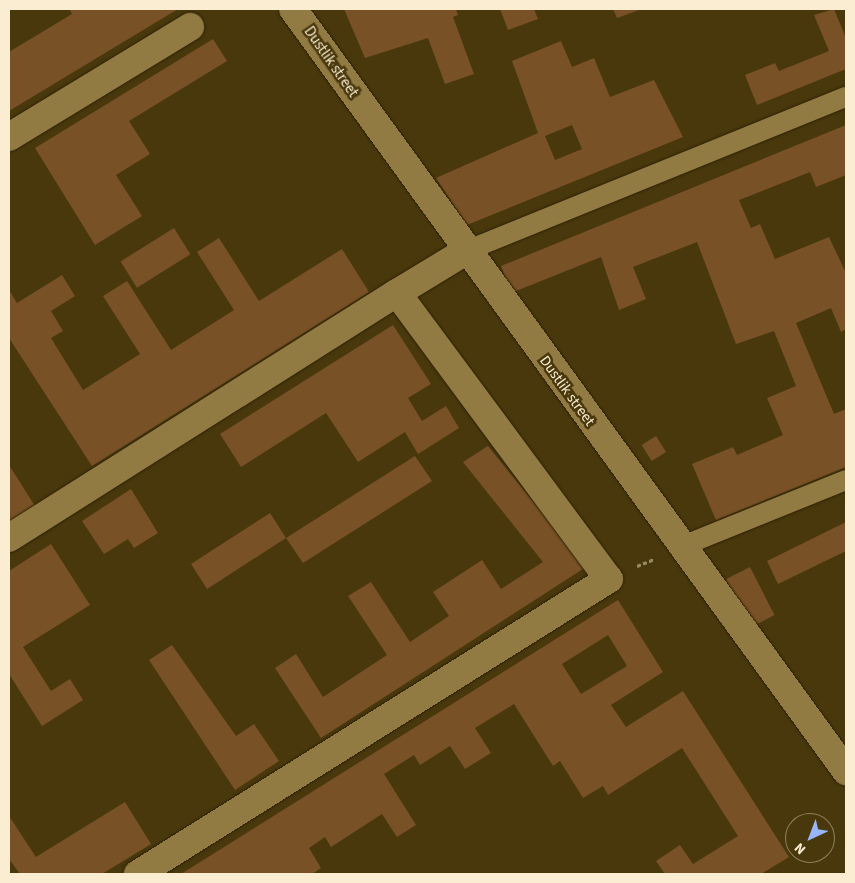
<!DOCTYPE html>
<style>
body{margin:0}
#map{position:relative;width:855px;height:883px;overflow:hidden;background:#49380c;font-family:"Source Sans 3",sans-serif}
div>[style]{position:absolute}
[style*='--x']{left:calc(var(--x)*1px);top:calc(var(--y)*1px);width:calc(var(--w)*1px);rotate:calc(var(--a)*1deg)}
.building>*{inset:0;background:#785126;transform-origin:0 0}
.path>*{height:3px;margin-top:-1.5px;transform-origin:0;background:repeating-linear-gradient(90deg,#988964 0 4px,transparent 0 6.5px)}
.roads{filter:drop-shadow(0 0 1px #2c2003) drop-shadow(0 0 1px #2c2003)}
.service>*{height:20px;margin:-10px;padding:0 10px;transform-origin:10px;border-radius:10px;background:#927a43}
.minor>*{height:28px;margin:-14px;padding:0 14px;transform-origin:14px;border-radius:14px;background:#927a43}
.tertiary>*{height:28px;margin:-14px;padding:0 14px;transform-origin:14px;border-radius:14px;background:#927a43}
span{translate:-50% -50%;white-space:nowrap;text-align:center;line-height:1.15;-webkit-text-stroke:5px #49380c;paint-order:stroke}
.street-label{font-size:15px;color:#faedd1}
.frame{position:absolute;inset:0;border:10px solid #faedd1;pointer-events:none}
.north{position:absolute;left:785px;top:813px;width:50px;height:50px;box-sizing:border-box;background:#49380c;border:1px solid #90805b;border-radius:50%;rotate:223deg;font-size:14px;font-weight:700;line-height:20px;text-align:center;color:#faedd1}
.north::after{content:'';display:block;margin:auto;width:18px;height:22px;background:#97b6fd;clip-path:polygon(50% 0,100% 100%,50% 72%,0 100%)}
</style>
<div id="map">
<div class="building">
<i style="clip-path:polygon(69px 9px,178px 9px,9px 111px,9px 52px,72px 14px)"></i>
<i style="clip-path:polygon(344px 9px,456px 9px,458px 15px,453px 17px,474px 74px,445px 84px,428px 38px,365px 58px)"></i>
<i style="clip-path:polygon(500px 9px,534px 9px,538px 19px,508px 30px)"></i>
<i style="clip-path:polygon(613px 9px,642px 9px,617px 18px)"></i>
<i style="clip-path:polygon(834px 9px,846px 38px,846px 69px,757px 105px,745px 75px,775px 63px,779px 71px,829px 51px,814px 15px)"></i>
<i style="clip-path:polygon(213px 39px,227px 61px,129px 121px,150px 154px,116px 175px,142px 216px,95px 245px,35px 148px)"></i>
<i style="clip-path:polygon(evenodd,561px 41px,572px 67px,594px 58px,610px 97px,654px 80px,683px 137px,467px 225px,436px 178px,538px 133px,512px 61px,561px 41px,572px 125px,582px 149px,555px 160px,545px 136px,572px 125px)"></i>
<i style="clip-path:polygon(846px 125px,846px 175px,816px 187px,810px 172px,739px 200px,751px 228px,760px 224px,775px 259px,829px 237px,846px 273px,846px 329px,841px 332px,831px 308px,796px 323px,834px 414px,846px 409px,846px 467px,716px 520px,692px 464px,733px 447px,737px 455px,783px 435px,767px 398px,796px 386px,774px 331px,736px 344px,697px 242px,633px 267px,646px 299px,619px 310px,601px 257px,511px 293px,501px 266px)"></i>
<i style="left:174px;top:228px;width:31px;height:63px;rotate:58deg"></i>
<i style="clip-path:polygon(219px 238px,259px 301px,342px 249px,369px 292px,92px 466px,9px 338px,9px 290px,17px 303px,62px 275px,75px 296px,51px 311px,63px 331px,51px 338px,83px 390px,140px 354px,103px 296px,127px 281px,171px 350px,234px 310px,197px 252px)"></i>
<i style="clip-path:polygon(393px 325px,431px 384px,408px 398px,422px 421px,446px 406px,459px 428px,418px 454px,405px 432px,358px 462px,326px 413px,241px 467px,220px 434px)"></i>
<i style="left:656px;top:436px;width:19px;height:17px;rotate:58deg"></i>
<i style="clip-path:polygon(488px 446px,586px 567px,321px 738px,275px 668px,296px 654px,323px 697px,387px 655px,348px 596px,371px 582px,410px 642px,449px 616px,433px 592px,482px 560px,501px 589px,543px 562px,463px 462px)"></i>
<i style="clip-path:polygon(415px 456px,432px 481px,303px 563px,286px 538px,207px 589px,191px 564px,270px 513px,286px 538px)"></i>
<i style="clip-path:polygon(9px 465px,35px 506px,9px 522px)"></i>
<i style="clip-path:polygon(131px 489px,158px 533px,134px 548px,128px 539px,104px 554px,82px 521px)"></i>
<i style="clip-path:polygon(846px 522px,846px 551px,778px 584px,767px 561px)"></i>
<i style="clip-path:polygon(51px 544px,90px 605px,23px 647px,51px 691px,70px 679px,83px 700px,42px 726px,9px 674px,9px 571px)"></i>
<i style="left:750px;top:567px;width:54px;height:27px;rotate:63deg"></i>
<i style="clip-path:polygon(evenodd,618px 600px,663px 672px,611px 705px,626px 727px,683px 691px,789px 857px,761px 874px,665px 874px,656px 861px,680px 845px,693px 864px,738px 836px,682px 748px,608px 795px,603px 786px,583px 798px,560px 761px,553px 766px,514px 704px,475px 728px,491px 753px,465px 769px,450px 746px,420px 765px,414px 755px,384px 774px,416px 825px,397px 837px,382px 814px,331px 847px,325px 837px,309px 848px,321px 868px,312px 874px,181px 874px,618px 600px,608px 635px,627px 666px,581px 694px,562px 664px,608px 635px)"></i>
<i style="clip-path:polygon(172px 645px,236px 736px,254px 724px,279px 761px,235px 790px,149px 660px)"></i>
<i style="clip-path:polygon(125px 802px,151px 844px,102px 874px,20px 874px,9px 859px,9px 816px,36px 857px)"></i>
</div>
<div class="path">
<i style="--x:637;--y:566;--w:18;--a:-22"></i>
</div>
<div class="roads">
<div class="service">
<i style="--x:466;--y:251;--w:410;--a:-22.1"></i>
<i style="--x:680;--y:547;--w:179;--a:-22"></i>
</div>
<div class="minor">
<i style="--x:9;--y:137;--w:212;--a:-31.3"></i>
<i style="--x:397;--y:293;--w:81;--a:-31.3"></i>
<i style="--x:9;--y:538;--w:459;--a:-32.3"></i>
<i style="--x:397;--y:293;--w:356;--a:53.5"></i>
<i style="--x:609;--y:579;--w:556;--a:147.94"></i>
</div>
<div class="tertiary">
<i style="--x:293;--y:9;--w:942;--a:54.03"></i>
</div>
</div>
<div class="street-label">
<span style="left:331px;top:62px;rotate:55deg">Dustlik street</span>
<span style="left:567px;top:391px;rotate:54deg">Dustlik street</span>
</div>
<div class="frame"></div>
<div class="north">N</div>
</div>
